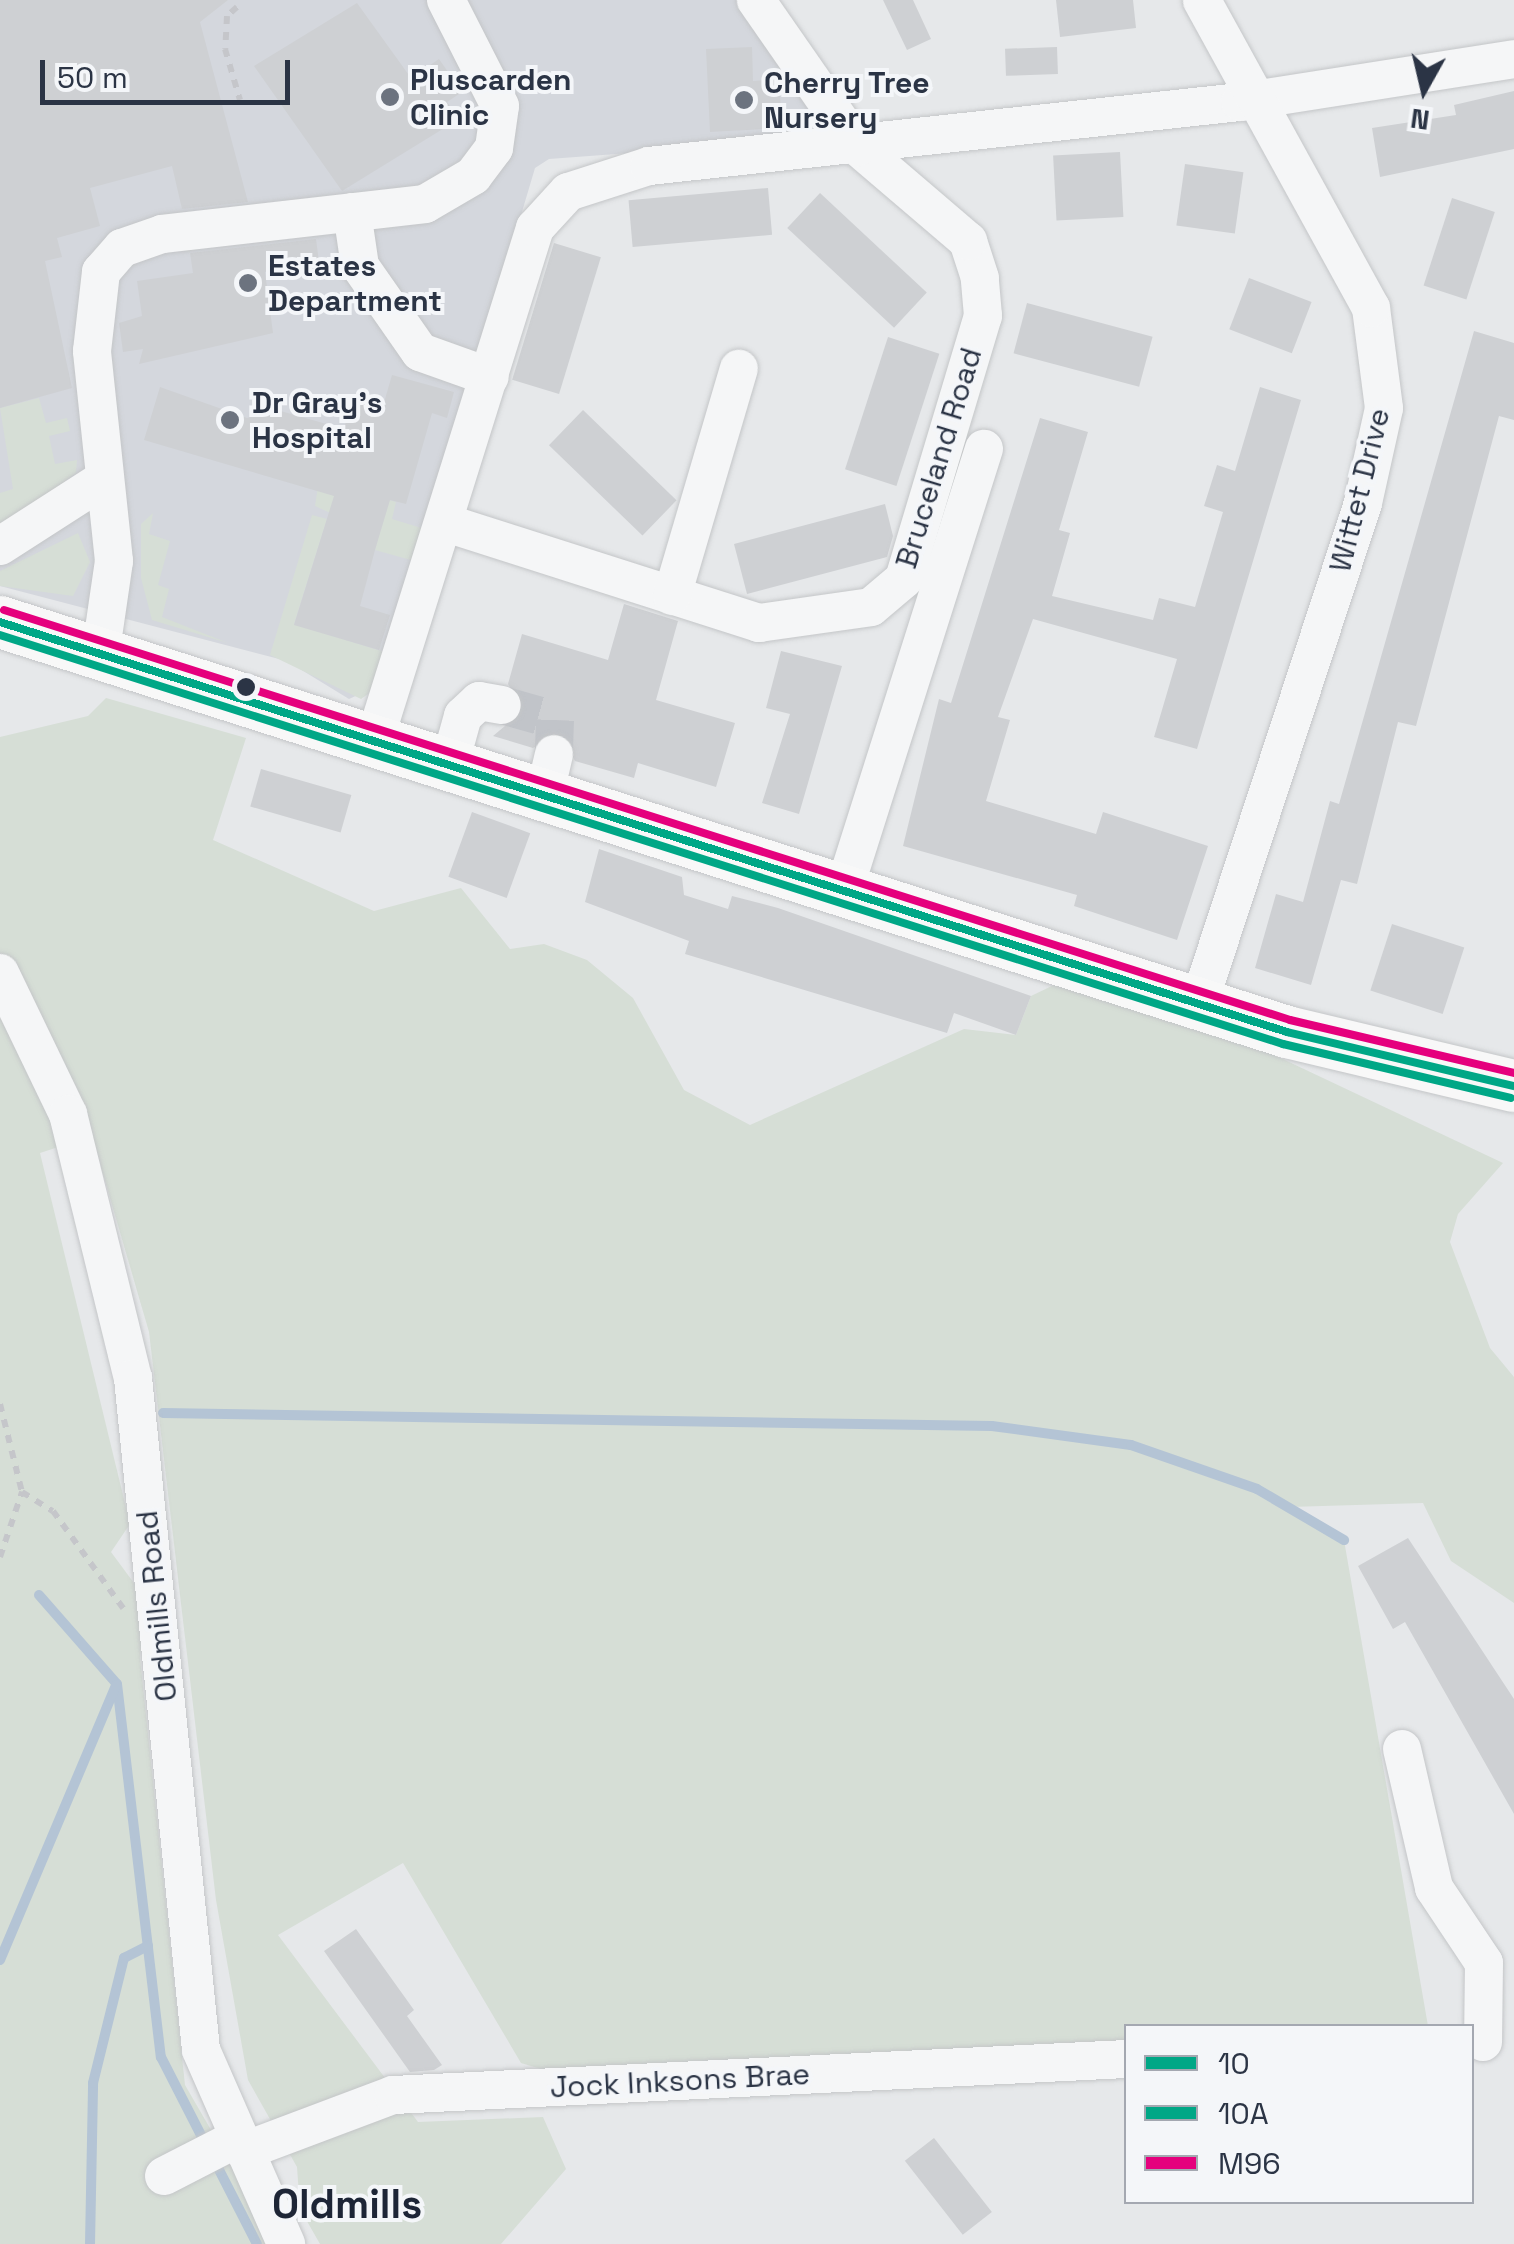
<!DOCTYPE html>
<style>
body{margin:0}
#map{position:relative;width:1514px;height:2244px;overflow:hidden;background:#e6e8ea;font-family:"Space Grotesk",sans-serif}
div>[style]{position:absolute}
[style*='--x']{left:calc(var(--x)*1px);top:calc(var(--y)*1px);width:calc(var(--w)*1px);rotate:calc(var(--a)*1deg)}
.built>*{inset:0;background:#d4d7dd}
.green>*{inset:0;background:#d6ded6}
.stream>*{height:10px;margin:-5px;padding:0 5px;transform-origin:5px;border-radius:5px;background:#b4c4d5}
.building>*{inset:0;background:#ced0d3;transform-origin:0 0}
.minor-tunnel>*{height:38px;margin-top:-19px;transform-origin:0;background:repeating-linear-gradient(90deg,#c1c4c9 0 38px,transparent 0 57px)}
.path>*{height:6px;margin-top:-3px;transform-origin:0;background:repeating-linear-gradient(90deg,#c5c6ca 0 8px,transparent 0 16px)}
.roads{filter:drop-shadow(0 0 2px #c4c6c8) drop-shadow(0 0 2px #c4c6c8)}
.minor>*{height:38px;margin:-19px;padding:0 19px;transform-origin:19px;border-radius:19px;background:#f5f6f7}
.highway>*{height:52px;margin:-26px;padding:0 26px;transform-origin:26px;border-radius:26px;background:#f8f8f8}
.bus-1>*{height:8px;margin:-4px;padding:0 4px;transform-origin:4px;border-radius:4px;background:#00a786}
.bus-2>*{height:8px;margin:-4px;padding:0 4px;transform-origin:4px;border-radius:4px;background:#00a786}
.bus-3>*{height:8px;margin:-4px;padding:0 4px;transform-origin:4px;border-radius:4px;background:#e5007d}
.dots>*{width:28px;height:28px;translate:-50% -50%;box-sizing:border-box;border:5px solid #f4f6f9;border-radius:50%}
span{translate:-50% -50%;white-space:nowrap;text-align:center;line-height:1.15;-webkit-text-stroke:8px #f4f6f9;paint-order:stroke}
.poi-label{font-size:30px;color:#2b3445;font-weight:700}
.left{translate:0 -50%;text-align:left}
.street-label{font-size:30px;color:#2b3445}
.district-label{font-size:40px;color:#1d2536;font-weight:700}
.legend{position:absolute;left:1124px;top:2024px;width:350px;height:180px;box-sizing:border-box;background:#f4f6f9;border:2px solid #a4a8b1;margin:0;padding:12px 18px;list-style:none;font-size:30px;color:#2b3445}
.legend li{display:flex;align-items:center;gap:20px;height:50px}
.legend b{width:50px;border:2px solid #a4a8b1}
.north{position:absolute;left:1374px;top:40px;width:100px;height:100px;-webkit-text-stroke:8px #f4f6f9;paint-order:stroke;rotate:188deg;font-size:28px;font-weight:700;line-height:40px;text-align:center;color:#2b3445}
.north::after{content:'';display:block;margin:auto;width:35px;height:45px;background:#2b3445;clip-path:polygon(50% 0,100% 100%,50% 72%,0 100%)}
.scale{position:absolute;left:40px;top:60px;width:250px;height:45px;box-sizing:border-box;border:5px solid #2b3445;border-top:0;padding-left:12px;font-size:30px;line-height:35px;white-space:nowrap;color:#2b3445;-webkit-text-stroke:8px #f4f6f9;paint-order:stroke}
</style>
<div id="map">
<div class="built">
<i style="clip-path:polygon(0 0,744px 0,833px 138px,549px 159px,535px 168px,382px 684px,349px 699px,287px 661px,0 586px)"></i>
</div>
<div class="green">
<i style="clip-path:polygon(39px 398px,46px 423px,67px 418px,70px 431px,49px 436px,55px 464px,77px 460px,76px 473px,0 529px,0 493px,13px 489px,0 408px)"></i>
<i style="clip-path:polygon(322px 460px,359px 491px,396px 502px,392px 519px,428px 530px,418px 562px,375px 550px,379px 535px,315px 506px)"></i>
<i style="clip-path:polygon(153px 513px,149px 534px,170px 541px,158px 585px,169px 589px,162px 617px,228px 643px,152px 620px,141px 578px,141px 524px)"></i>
<i style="clip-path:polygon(312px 515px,327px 519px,294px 624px,391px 654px,382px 684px,361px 699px,270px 655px)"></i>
<i style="clip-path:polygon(78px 533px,90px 562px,73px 596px,0 586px,0 571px)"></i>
<i style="clip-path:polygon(106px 698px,246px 738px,213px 840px,374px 911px,461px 888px,510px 949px,544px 944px,587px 960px,633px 998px,684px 1090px,750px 1125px,964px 1029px,1016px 1035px,1031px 996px,1056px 984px,1249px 1043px,1503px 1163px,1458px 1214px,1450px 1242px,1490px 1348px,1514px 1377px,1514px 1603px,1451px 1561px,1423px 1503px,1289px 1507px,1344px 1540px,1428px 2026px,1126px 2026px,1126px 2059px,594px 2085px,521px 2063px,403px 1863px,278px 1935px,418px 2122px,543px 2117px,566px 2169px,501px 2244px,320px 2244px,300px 2209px,297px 2167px,248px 2080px,216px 1900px,149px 1332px,92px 1136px,40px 1153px,130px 1524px,111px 1552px,145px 1598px,140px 1658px,185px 2085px,277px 2244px,0 2244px,0 737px,88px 716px)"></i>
</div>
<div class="stream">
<i style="--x:163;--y:1413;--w:829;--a:0.9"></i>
<i style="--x:992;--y:1426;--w:140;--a:7.8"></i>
<i style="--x:1131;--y:1445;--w:133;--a:19.2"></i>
<i style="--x:1257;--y:1489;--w:101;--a:30.4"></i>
<i style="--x:39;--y:1595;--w:118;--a:48.8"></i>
<i style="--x:117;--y:1684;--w:376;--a:83.3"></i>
<i style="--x:161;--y:2057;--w:99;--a:62.9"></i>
<i style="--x:0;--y:1960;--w:298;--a:-67.1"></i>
<i style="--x:214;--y:2160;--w:94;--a:62.9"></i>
<i style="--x:90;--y:2244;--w:161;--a:-88.9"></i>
<i style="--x:93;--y:2083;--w:129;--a:-76.1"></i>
<i style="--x:124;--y:1958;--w:27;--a:-27"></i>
</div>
<div class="building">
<i style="clip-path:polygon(0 0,228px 0,200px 22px,248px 202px,182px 209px,172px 166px,90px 188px,100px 226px,57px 238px,62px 257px,45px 261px,72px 388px,0 408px)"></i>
<i style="clip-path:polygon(883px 0,913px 0,931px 39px,907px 50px)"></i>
<i style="clip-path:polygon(1056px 0,1133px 0,1136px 28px,1060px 37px)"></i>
<i style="clip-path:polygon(357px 3px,411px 78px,439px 59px,462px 92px,447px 102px,459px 119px,342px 191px,254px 66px)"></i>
<i style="clip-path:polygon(752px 47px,753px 81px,779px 79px,782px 128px,710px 132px,706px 49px)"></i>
<i style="left:1057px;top:47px;width:27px;height:52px;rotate:88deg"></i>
<i style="clip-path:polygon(1514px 91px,1514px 149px,1380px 177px,1372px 128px,1456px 115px,1454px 105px)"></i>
<i style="left:1120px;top:152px;width:65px;height:67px;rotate:87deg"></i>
<i style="left:1185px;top:164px;width:59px;height:62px;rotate:8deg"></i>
<i style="left:768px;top:188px;width:47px;height:140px;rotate:85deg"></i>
<i style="left:820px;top:193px;width:146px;height:48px;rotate:43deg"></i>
<i style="left:1452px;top:198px;width:45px;height:92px;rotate:18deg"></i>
<i style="clip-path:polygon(316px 239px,319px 262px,265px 272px,273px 333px,139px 364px,143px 349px,123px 352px,119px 323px,142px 316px,137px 281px,193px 273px,190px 253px)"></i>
<i style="left:554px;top:243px;width:49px;height:143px;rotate:17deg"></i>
<i style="left:1249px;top:278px;width:67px;height:55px;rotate:21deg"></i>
<i style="left:1027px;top:303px;width:130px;height:52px;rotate:15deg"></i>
<i style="clip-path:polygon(1474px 331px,1514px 343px,1514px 420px,1499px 416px,1416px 726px,1398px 722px,1357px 884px,1341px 880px,1311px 985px,1255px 968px,1276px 894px,1303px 902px,1330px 801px,1339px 804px)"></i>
<i style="left:888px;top:337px;width:54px;height:139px;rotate:18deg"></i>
<i style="clip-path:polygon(392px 375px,454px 392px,447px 418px,432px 413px,406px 504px,390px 500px,375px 550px,360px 606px,390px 615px,379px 650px,294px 625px,334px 496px,144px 440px,160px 387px,247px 418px,277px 410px,344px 429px,353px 397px,383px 406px)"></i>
<i style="clip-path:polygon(1260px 387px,1301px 400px,1197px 749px,1154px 737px,1177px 659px,1033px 619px,998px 717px,1010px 720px,986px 801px,1096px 834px,1103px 812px,1208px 846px,1177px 940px,1074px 906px,1077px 895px,903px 846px,939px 699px,951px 703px,1040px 418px,1088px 432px,1059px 530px,1070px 533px,1052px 596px,1153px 620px,1159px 598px,1195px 607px,1223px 512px,1204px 506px,1217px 465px,1235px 471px)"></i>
<i style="left:583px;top:410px;width:130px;height:49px;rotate:44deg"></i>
<i style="clip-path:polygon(885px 504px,893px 536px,887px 557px,747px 594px,734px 544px)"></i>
<i style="clip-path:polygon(624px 604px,678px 621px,656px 700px,735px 723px,716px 787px,638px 763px,634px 778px,575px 761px,560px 732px,533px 748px,493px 736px,524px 710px,508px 684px,522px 634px,608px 660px)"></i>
<i style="clip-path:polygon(781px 651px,842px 666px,799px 814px,762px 803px,790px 714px,766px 708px)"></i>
<i style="left:261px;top:769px;width:94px;height:39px;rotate:16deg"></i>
<i style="left:472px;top:812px;width:62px;height:69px;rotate:20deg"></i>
<i style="clip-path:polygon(599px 849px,682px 877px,684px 895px,728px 909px,732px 896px,778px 908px,1031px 996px,1016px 1035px,954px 1013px,947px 1033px,685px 954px,689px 941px,585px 902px)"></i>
<i style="left:1392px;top:924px;width:76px;height:70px;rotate:18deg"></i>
<i style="clip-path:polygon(1408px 1538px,1514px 1699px,1514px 1814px,1405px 1622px,1393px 1629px,1358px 1566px)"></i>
<i style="clip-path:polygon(356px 1929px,414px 2010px,407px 2016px,442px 2065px,434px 2070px,410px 2072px,324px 1951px)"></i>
<i style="left:934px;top:2138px;width:94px;height:37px;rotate:52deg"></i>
</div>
<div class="minor-tunnel">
<i style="--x:502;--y:705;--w:55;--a:15.8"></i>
<i style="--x:555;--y:720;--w:34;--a:92"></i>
</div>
<div class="path">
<i style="--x:237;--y:7;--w:13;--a:138"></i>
<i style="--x:227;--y:16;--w:33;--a:93"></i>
<i style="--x:225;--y:49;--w:53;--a:73.6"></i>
<i style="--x:0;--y:1404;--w:91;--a:76"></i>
<i style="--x:22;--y:1492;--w:36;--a:32"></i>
<i style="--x:53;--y:1511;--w:120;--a:54.2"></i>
<i style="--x:0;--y:1557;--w:69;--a:-71.3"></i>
</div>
<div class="roads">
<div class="minor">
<i style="--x:352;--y:212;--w:55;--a:81.6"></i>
<i style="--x:360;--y:266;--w:105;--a:55.1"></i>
<i style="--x:420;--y:352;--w:74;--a:19.7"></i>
<i style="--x:446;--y:523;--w:329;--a:17.7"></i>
<i style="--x:759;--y:623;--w:113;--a:-8.1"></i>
<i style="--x:871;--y:607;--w:43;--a:-40.3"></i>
<i style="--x:904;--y:579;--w:275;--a:-73.3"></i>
<i style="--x:983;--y:316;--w:38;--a:-95"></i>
<i style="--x:980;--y:278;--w:39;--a:-108"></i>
<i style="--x:968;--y:241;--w:145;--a:-139.5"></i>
<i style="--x:858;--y:147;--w:179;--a:-124.8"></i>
<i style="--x:0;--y:546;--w:122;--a:-32.7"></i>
<i style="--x:672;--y:596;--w:237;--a:-73.6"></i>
<i style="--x:101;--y:650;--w:90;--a:-81.7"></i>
<i style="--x:114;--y:561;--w:211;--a:-96"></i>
<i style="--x:92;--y:351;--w:80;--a:-83.5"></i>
<i style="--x:101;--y:272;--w:32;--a:-49"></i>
<i style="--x:122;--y:248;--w:42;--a:-19.3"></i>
<i style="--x:162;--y:234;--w:265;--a:-6.5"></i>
<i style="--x:425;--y:204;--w:56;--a:-30.3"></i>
<i style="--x:473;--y:176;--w:35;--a:-53"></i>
<i style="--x:494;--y:148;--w:42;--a:-81.9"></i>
<i style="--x:500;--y:106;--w:119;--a:-117"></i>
<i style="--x:373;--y:745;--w:542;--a:-72.6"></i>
<i style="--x:535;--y:228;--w:49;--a:-47.5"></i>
<i style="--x:568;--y:192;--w:85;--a:-17.8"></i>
<i style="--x:649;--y:166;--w:594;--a:-6.18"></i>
<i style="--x:1240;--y:102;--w:277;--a:-8.9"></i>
<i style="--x:448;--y:770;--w:56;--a:-74.5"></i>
<i style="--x:463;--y:716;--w:22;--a:-43"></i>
<i style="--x:479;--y:701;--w:23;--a:10"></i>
<i style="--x:544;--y:797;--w:44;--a:-76.9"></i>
<i style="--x:844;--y:890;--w:463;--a:-72.4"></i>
<i style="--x:0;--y:973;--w:157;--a:64.3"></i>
<i style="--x:68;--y:1114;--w:272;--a:76.2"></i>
<i style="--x:133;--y:1378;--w:675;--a:84.22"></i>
<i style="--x:201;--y:2050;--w:212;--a:66.3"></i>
<i style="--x:1199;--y:1003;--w:526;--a:-71.84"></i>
<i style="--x:1363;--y:503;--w:97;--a:-77.5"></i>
<i style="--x:1384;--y:408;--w:101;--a:-97.4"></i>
<i style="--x:1371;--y:308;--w:351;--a:-118.8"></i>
<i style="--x:1402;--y:1749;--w:143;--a:77"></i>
<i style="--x:1434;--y:1888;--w:90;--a:56.3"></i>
<i style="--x:1484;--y:1963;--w:79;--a:90.7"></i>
<i style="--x:244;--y:2151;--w:159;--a:-20.6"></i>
<i style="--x:393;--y:2095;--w:734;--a:-2.81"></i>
<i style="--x:164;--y:2176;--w:83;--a:-27.2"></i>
</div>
<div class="highway">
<i style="--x:0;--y:622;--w:1351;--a:17.67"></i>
<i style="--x:1287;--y:1032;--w:233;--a:13.4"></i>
</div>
</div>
<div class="bus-1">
<i style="--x:0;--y:622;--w:1351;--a:17.67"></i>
<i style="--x:1287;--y:1032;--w:233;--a:13.4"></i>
</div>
<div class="bus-2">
<i style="--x:0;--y:635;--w:1347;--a:17.68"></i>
<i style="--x:1283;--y:1044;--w:234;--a:13.3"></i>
</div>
<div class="bus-3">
<i style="--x:4;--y:610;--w:1350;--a:17.68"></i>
<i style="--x:1290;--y:1020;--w:230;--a:13.3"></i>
</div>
<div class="dots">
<i style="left:390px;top:97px;background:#6c737f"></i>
<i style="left:744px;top:100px;background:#6c737f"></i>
<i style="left:248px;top:283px;background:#6c737f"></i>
<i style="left:230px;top:420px;background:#6c737f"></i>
<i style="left:246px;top:687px;background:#2b3445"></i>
</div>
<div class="poi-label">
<span class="left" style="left:410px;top:97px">Pluscarden<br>Clinic</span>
<span class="left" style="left:764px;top:100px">Cherry Tree<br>Nursery</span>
<span class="left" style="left:268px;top:283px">Estates<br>Department</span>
<span class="left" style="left:252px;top:420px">Dr Gray's<br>Hospital</span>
</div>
<div class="street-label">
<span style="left:939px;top:458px;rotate:-73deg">Bruceland Road</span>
<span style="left:1360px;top:490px;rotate:-76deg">Wittet Drive</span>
<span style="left:157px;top:1606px;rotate:-96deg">Oldmills Road</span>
<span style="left:680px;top:2081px;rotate:-3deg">Jock Inksons Brae</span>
</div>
<div class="district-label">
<span style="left:347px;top:2205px">Oldmills</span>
</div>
<ul class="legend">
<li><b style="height:12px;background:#00a786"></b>10</li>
<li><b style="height:12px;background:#00a786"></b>10A</li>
<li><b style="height:12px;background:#e5007d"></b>M96</li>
</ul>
<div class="north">N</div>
<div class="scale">50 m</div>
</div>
